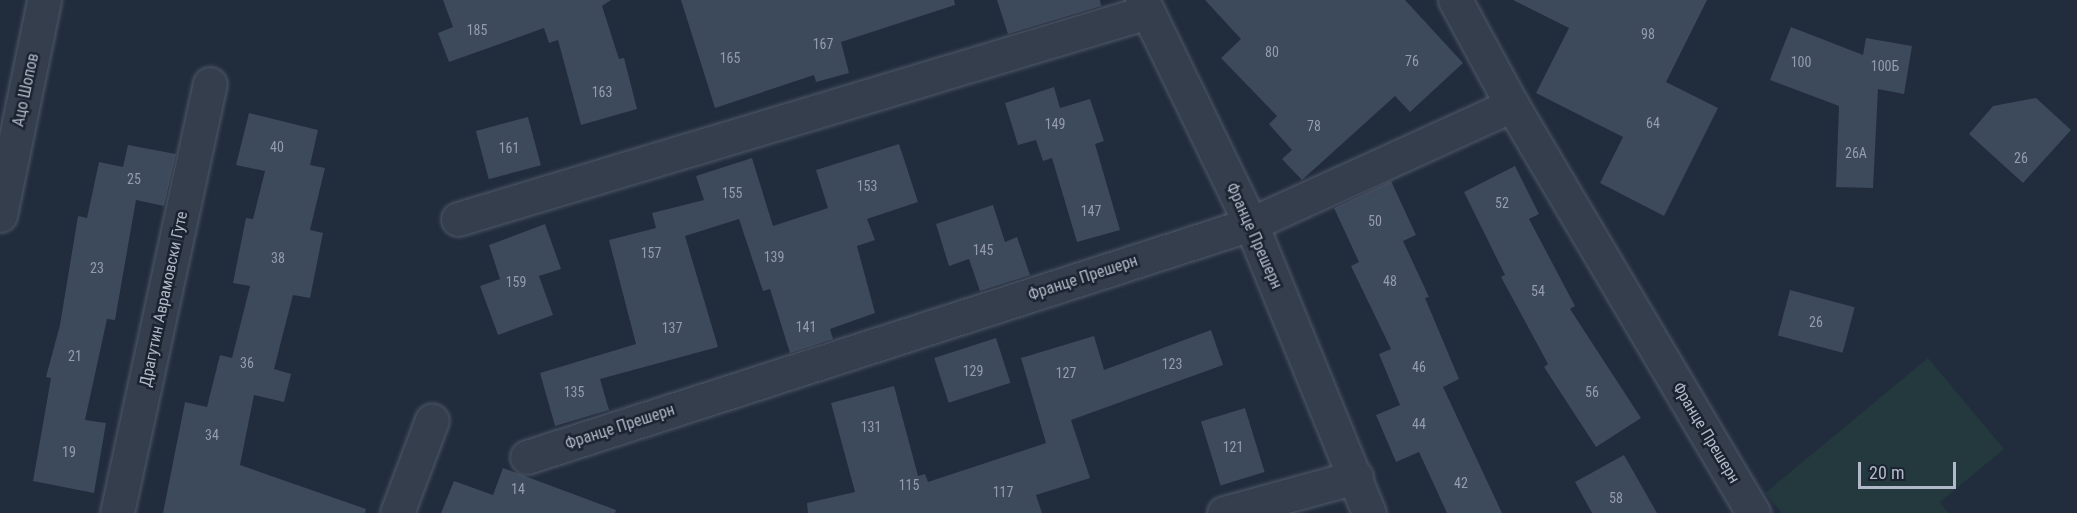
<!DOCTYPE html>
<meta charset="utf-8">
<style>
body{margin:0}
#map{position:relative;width:2077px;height:513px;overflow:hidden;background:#212c3d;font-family:"Roboto Condensed",sans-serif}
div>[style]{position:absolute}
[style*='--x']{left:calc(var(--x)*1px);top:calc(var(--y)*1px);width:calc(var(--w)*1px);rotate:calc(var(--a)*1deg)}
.green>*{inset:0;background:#23393e}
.building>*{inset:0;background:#3d4a5c;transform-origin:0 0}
.roads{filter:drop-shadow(0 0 2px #515968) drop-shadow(0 0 2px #515968)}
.minor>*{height:33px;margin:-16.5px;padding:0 16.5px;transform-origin:16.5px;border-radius:16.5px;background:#353e4d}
span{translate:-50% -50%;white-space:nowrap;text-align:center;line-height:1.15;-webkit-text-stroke:5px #1b2331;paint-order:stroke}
.number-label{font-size:14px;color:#949dad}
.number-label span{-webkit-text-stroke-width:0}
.street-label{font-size:16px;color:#b1b9c8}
.scale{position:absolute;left:1858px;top:462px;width:98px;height:27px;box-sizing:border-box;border:3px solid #b1b9c8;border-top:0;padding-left:8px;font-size:18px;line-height:21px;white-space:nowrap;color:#b1b9c8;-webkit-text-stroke:4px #1b2331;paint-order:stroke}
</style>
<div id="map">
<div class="green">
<i style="clip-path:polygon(1928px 358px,2004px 449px,1940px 502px,1948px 513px,1782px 513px,1765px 493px)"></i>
</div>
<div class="building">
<i style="clip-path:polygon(443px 0,611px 0,602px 6px,619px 59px,624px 58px,637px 109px,581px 125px,558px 40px,549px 43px,544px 28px,449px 62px,438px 33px,453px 27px)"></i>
<i style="clip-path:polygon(681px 0,954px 0,955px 5px,841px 42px,849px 73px,816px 82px,814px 75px,715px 108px)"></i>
<i style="clip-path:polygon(997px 0,1100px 0,1101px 6px,1008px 34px)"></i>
<i style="clip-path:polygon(1205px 0,1405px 0,1463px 63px,1410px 112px,1395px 96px,1302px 180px,1282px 159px,1292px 150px,1269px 124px,1277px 116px,1221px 58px,1241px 39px)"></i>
<i style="clip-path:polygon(1513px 0,1707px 0,1666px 82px,1718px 108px,1664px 216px,1600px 183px,1623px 137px,1536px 93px,1569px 28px)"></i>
<i style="clip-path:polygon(1791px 27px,1863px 55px,1866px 38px,1912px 46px,1904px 94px,1878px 89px,1873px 188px,1836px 187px,1839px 106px,1770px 80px)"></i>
<i style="clip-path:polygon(1054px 87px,1060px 108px,1090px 99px,1104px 141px,1095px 144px,1120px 230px,1077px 242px,1052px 158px,1043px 161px,1036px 140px,1018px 145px,1005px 103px)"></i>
<i style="clip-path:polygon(2036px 98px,2071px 130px,2023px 183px,1969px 134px,1993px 106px)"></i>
<i style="clip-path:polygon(249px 113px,318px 130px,310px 165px,325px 168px,310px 230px,323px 233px,310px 298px,293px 295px,274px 369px,291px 374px,284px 402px,254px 395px,240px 465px,366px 509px,365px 513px,163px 513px,185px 402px,207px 407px,220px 355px,232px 358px,250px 286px,233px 283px,246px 218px,253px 219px,265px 171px,236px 165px)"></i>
<i style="left:528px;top:117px;width:50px;height:54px;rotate:75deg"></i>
<i style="clip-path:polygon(899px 144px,918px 202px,867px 219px,875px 240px,857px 246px,875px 313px,830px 329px,833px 339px,790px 353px,770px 289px,763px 291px,739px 219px,685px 236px,718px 347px,600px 379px,609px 410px,555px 426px,540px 373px,636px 344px,609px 240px,656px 228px,652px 213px,704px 200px,696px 176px,752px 158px,773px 226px,828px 208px,816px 170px)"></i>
<i style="clip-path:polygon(128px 145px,176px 154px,164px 206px,136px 200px,115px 320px,107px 319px,85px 420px,106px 423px,94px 493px,33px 481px,51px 378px,46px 377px,60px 325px,78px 216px,87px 218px,99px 162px,123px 167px)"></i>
<i style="clip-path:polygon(1515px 166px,1539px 214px,1529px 219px,1575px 306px,1570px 309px,1641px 418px,1596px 447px,1544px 367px,1548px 364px,1501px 277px,1505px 275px,1464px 192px)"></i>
<i style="clip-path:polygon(1391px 181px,1416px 235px,1403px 241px,1429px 297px,1425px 298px,1459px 379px,1443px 387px,1502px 513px,1447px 513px,1419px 452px,1396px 462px,1376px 415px,1400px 405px,1379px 354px,1391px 349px,1351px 266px,1359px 262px,1334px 208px)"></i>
<i style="clip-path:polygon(993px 205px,1005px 242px,1017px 237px,1030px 275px,980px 291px,969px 259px,949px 266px,936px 224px)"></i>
<i style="clip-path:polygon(545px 224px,561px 269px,539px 276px,553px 315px,498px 335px,480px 286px,500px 279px,489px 245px)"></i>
<i style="left:1790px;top:290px;width:67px;height:47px;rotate:15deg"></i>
<i style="clip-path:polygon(1211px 330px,1223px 365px,1071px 420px,1090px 478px,1036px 495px,1042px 513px,808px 513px,807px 503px,855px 492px,831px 403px,894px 386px,918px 476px,925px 474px,928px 482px,1046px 443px,1021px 358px,1094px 336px,1104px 370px)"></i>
<i style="left:996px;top:338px;width:47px;height:65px;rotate:72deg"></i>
<i style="left:1245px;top:408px;width:67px;height:46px;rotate:73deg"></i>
<i style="clip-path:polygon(1624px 455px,1657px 513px,1592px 513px,1575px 482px)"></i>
<i style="clip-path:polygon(503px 468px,616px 510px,615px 513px,441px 513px,454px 481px,493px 495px)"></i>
</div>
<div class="roads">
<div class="minor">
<i style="--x:1142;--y:0;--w:249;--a:64.1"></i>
<i style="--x:1251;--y:224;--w:312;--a:67.8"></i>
<i style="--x:1455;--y:0;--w:119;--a:61.5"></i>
<i style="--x:1512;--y:105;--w:474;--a:59.4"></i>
<i style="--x:0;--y:215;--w:219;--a:-78.4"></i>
<i style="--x:458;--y:219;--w:719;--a:-16.72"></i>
<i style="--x:527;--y:457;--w:761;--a:-17.84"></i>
<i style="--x:1251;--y:224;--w:287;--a:-24.5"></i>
<i style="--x:117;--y:513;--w:439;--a:-77.8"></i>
<i style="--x:397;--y:513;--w:99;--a:-69.4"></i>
<i style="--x:1224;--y:513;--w:137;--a:-15.3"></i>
</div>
</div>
<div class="number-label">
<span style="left:477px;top:30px">185</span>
<span style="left:1648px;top:34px">98</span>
<span style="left:823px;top:44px">167</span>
<span style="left:1272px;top:52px">80</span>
<span style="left:730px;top:58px">165</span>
<span style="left:1412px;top:61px">76</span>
<span style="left:1801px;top:62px">100</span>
<span style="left:1885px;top:66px">100Б</span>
<span style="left:602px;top:92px">163</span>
<span style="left:1653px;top:123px">64</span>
<span style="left:1055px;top:124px">149</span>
<span style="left:1314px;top:126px">78</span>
<span style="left:277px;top:147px">40</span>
<span style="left:509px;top:148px">161</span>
<span style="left:1856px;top:153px">26А</span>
<span style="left:2021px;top:158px">26</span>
<span style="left:134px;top:179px">25</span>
<span style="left:867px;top:186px">153</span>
<span style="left:732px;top:193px">155</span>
<span style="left:1502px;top:203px">52</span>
<span style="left:1091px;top:211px">147</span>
<span style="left:1375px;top:221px">50</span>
<span style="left:983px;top:250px">145</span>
<span style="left:651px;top:253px">157</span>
<span style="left:774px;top:257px">139</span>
<span style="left:278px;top:258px">38</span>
<span style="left:97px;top:268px">23</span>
<span style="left:1390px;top:281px">48</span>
<span style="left:516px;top:282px">159</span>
<span style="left:1538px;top:291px">54</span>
<span style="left:1816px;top:322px">26</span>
<span style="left:806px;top:327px">141</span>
<span style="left:672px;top:328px">137</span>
<span style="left:75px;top:356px">21</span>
<span style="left:247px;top:363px">36</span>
<span style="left:1172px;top:364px">123</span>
<span style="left:1419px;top:367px">46</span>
<span style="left:973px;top:371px">129</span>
<span style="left:1066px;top:373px">127</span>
<span style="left:574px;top:392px">135</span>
<span style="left:1592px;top:392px">56</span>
<span style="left:1419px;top:424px">44</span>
<span style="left:871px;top:427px">131</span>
<span style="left:212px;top:435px">34</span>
<span style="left:1233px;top:447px">121</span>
<span style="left:69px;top:452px">19</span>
<span style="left:1461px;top:483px">42</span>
<span style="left:909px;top:485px">115</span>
<span style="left:518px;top:489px">14</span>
<span style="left:1003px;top:492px">117</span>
<span style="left:1616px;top:498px">58</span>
</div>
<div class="street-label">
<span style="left:26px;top:90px;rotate:-78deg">Ацо Шопов</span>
<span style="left:1254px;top:236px;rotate:66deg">Францe Прешерн</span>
<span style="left:1083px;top:278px;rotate:-18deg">Франце Прешерн</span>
<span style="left:164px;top:299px;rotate:-78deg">Драгутин Аврамовски Гуте</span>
<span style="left:620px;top:427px;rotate:-18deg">Франце Прешерн</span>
<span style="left:1706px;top:433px;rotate:59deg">Францe Прешерн</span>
</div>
<div class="scale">20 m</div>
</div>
